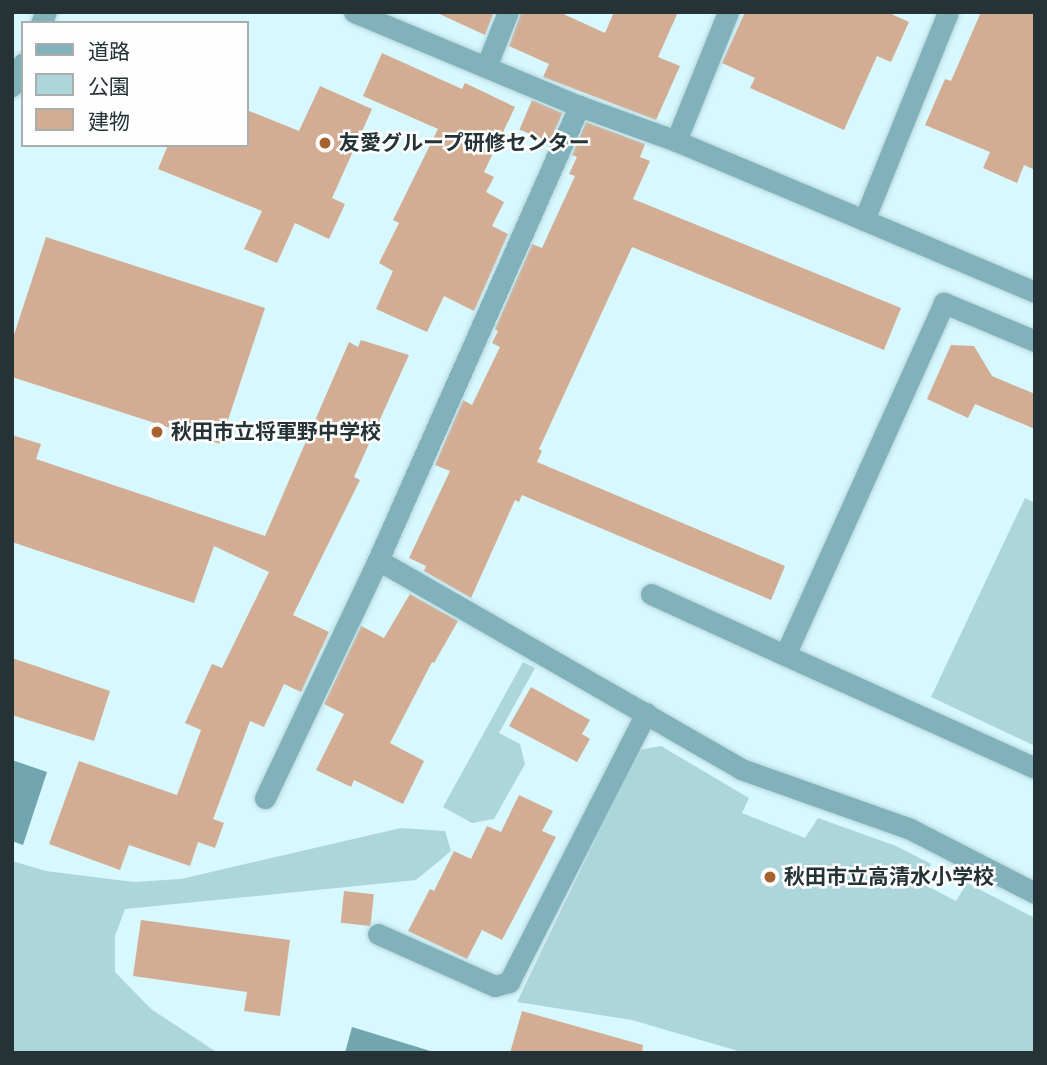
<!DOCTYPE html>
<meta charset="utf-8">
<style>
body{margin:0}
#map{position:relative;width:1047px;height:1065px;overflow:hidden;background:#d6f8fe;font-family:"Times New Roman","Noto Sans JP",serif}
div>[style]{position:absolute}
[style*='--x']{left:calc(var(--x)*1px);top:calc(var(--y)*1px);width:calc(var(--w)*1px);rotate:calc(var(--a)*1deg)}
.green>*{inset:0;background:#add5dc}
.water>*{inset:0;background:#71a6af}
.building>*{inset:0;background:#d3ad93;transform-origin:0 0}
.roads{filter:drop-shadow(0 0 2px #b6d5da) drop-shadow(0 0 2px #b6d5da)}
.minor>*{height:21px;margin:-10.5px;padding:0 10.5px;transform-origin:10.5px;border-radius:10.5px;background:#81b1ba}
.dots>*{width:19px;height:19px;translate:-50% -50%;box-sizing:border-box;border:4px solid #fefefe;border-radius:50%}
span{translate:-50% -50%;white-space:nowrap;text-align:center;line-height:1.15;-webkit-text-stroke:5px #fefefe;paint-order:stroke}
.poi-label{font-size:21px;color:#263336;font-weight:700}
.left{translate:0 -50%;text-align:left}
.frame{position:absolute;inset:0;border:14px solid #263336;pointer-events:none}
.legend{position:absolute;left:21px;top:21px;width:228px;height:126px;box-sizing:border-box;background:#fefefe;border:2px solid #a8adae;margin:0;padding:9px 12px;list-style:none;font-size:21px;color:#263336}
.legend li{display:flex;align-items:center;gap:14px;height:35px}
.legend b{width:35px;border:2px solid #a8adae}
</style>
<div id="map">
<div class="green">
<i style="clip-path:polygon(1025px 498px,1035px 503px,1035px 746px,931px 697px)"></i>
<i style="clip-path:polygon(523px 662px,535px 668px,499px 733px,520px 744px,525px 764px,494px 819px,472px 823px,443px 807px)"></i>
<i style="clip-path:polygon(661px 746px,749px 798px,742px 813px,805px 838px,818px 818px,896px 846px,931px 864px,921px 883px,956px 901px,967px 883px,1035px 918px,1035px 1053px,745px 1053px,632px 1020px,517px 1002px,638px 750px)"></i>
<i style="clip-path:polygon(401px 828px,445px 831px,451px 851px,416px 880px,125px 909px,115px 936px,115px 972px,151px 1009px,218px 1053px,12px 1053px,12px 861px,46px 871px,134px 882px,181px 879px)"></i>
</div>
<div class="water">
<i style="clip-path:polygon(12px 760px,47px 772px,23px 845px,12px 841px)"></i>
<i style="clip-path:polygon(352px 1027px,437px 1053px,345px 1053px)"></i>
</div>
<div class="building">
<i style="clip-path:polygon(435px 12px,494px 12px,485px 35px)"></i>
<i style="clip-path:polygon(521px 12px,559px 12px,605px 33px,614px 12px,678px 12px,658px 57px,680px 66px,656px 120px,543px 77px,549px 64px,509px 46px)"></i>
<i style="clip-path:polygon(745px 12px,887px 12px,909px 22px,891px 62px,877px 56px,844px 130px,750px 88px,755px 78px,722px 63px)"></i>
<i style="clip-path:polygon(981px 12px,1035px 12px,1035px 170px,1024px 165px,1017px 183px,983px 168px,990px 152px,925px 125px,945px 79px,951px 81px)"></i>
<i style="clip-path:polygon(382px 53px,462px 89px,465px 83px,515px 107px,484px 172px,494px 177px,486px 192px,504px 202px,492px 226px,508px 234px,474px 311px,444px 296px,427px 332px,376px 309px,393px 271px,379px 263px,399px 223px,393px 220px,438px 129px,363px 96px)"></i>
<i style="clip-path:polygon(320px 86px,372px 109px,332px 198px,345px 204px,329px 239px,295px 223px,277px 263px,244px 249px,262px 211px,158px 169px,168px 145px,247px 145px,247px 110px,299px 131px)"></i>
<i style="left:532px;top:100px;width:33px;height:32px;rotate:23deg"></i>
<i style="clip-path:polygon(586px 122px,645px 144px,640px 157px,650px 161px,633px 199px,901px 308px,884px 350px,632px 247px,539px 449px,542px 451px,537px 462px,785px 566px,771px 600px,522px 495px,519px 502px,515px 500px,471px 598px,424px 571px,426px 566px,409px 558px,450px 471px,435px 465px,463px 400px,472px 405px,500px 347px,492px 343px,498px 331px,495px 329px,532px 244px,542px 248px,575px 176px,569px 174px,577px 157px,572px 155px)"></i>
<i style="clip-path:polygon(46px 237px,265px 308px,220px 444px,12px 377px,12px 341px)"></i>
<i style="clip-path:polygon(361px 340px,409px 355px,354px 477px,360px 480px,293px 615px,329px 632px,301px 692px,284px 684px,264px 727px,250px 721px,213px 819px,224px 823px,215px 848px,198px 842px,190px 866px,129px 845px,120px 870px,49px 844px,79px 761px,177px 795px,201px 730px,185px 723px,212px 664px,222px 668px,269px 572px,214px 546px,194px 603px,12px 542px,12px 435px,41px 444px,36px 459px,265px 536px,349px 342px,358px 347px)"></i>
<i style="clip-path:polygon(951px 345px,974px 346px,992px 376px,1035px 394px,1035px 429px,975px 404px,968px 418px,927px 399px)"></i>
<i style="clip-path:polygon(410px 594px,458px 621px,434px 663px,432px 662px,390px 743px,424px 761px,403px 804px,354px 780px,351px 787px,316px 770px,344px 714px,324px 704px,361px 626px,384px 638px)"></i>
<i style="clip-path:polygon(12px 658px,110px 691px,94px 741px,12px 715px)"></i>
<i style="clip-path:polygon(531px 687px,590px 720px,582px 734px,590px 739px,577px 762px,509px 726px)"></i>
<i style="clip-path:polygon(519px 795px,553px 811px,542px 831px,556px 837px,502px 940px,482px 930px,467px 959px,408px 931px,430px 889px,434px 891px,454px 851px,471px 859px,487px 826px,501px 832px)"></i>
<i style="left:344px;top:891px;width:30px;height:32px;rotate:6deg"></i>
<i style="clip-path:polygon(141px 920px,290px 940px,280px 1016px,244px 1011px,247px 992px,133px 976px)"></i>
<i style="clip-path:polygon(522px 1011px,643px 1045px,642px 1053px,510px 1053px)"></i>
</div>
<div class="roads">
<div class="minor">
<i style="--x:354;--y:12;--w:244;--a:22.7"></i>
<i style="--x:579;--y:106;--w:103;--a:19.8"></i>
<i style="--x:676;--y:141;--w:389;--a:22.8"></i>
<i style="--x:41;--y:23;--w:12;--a:-66"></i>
<i style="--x:486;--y:67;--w:59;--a:-68.2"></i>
<i style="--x:12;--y:86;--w:25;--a:-64"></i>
<i style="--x:676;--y:141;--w:139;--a:-68"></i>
<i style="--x:864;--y:220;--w:224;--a:-68"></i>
<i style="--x:1035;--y:341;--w:99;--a:-157.3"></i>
<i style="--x:944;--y:303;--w:386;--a:114.3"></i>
<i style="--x:785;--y:655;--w:274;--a:24.3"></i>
<i style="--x:378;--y:560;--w:419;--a:29.9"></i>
<i style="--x:741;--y:769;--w:179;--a:19.5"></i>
<i style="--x:910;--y:829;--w:140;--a:27.1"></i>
<i style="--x:651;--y:594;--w:147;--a:24.5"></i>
<i style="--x:265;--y:798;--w:263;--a:-64.6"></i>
<i style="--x:378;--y:560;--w:497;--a:-66.1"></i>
<i style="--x:378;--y:934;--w:128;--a:24"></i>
<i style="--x:495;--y:986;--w:15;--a:-16"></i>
<i style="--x:509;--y:982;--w:302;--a:-63"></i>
</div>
</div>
<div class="dots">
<i style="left:325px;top:143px;background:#a5632f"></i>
<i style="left:157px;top:432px;background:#a5632f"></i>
<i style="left:770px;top:877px;background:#a5632f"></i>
</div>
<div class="poi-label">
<span class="left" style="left:339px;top:143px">友愛グループ研修センター</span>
<span class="left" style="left:171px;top:432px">秋田市立将軍野中学校</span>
<span class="left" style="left:784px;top:877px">秋田市立高清水小学校</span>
</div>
<div class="frame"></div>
<ul class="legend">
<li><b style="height:9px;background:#81b1ba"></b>道路</li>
<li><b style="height:19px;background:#add5dc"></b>公園</li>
<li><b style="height:19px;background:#d3ad93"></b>建物</li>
</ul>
</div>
